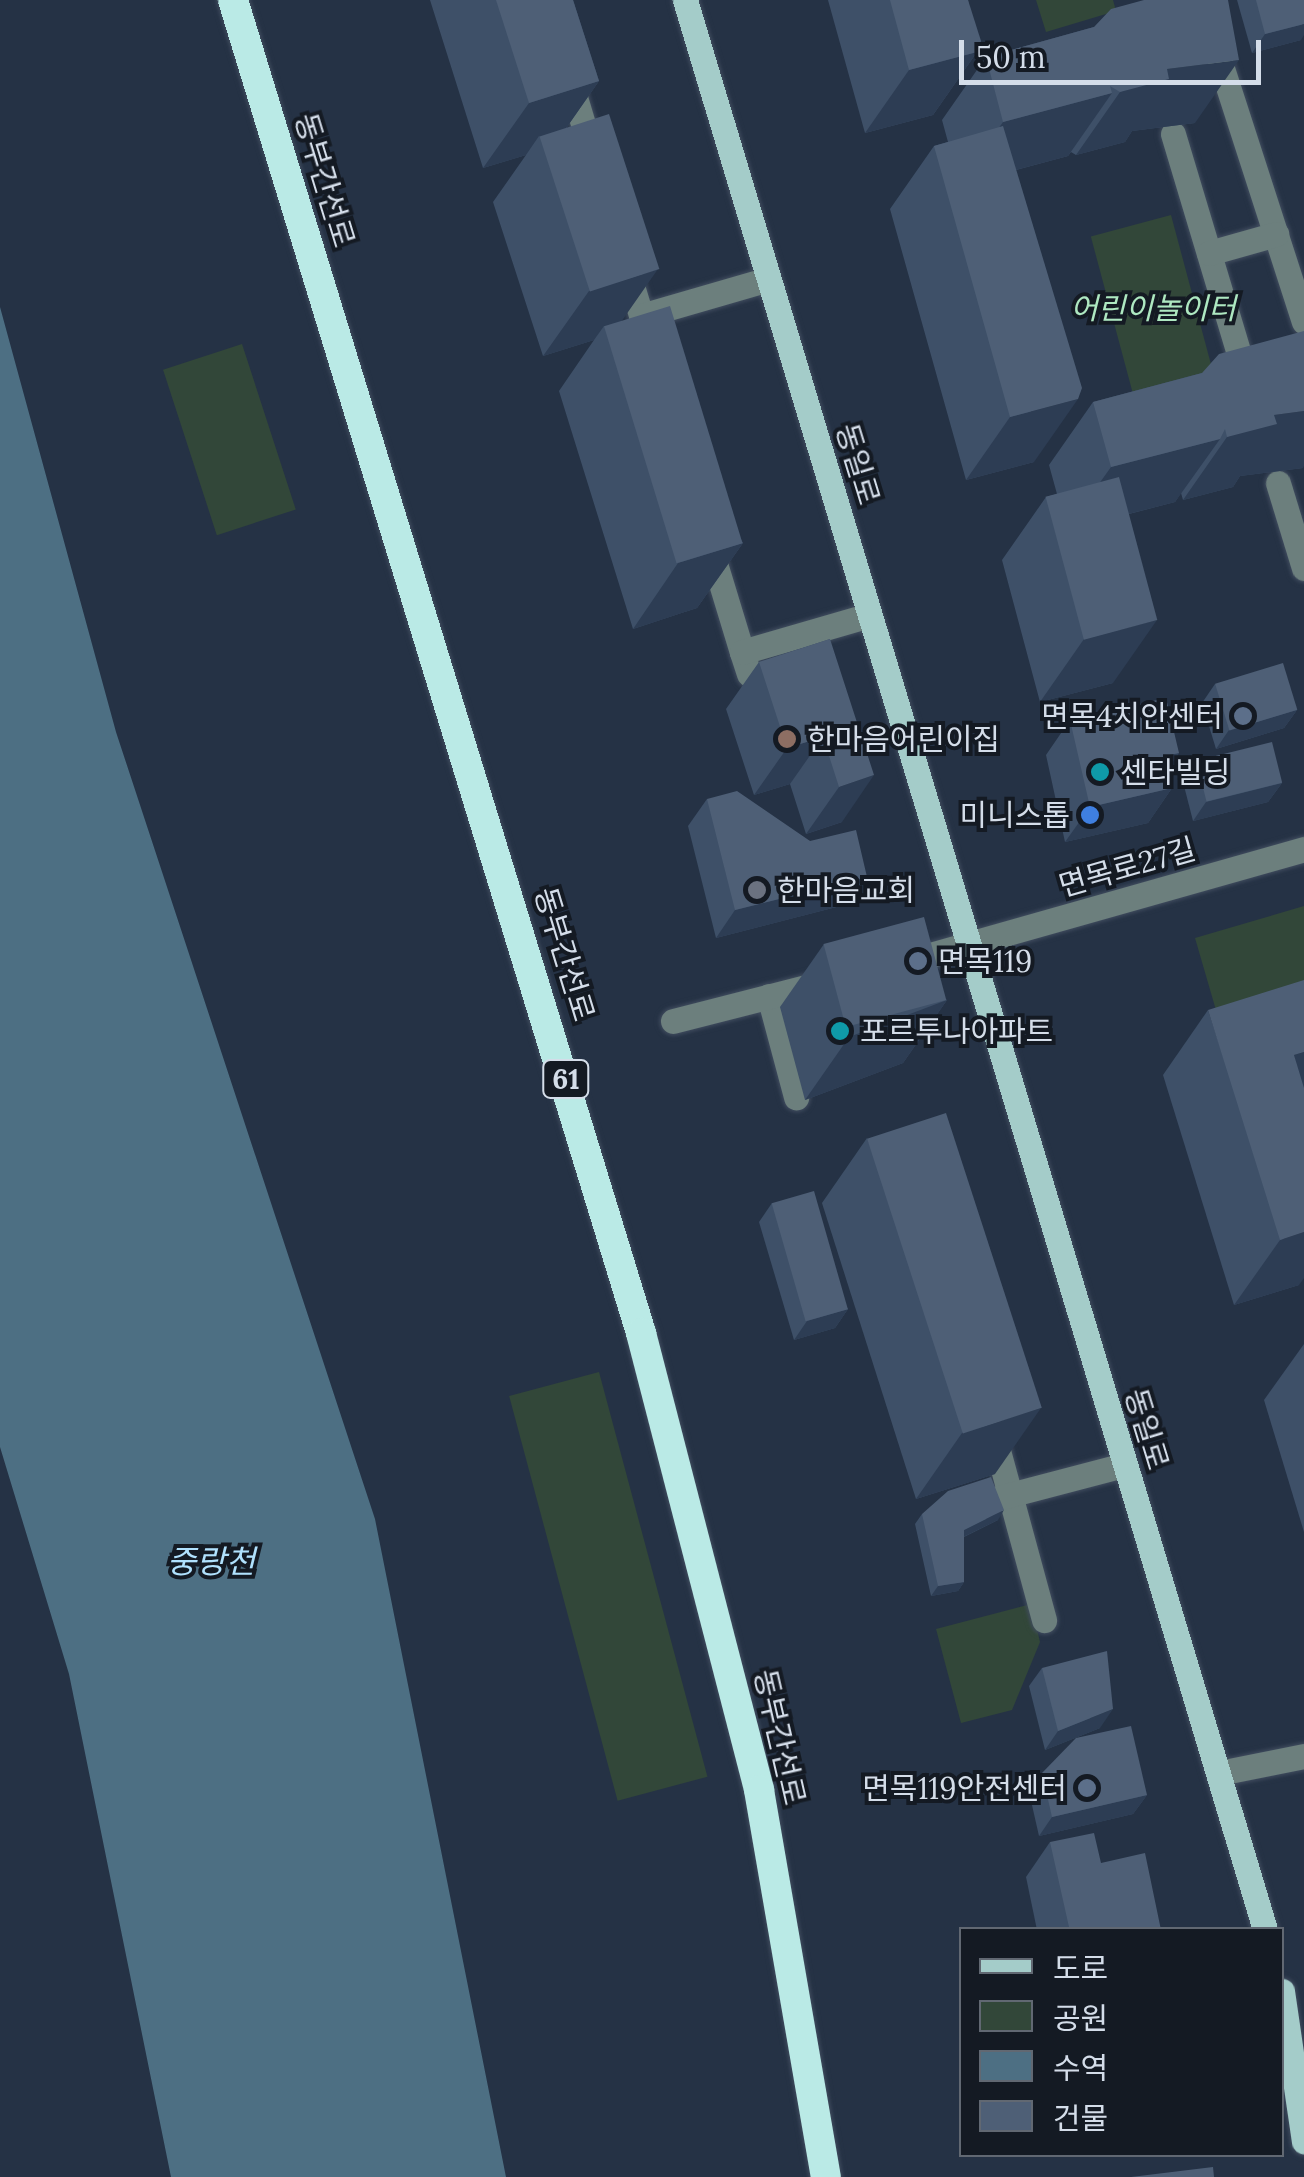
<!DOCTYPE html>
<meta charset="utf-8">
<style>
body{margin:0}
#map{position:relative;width:1304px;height:2177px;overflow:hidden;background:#253245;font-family:Lora,"Noto Sans KR",serif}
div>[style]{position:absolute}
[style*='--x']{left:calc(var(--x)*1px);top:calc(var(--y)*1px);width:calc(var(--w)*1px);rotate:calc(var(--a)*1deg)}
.green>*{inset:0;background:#324739;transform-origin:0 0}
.water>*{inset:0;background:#4d6f83}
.roads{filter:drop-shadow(0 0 2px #414d5f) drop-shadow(0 0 2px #414d5f)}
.minor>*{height:25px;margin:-12.5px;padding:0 12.5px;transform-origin:12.5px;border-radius:12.5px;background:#6c7f7d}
.major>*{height:25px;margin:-12.5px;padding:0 12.5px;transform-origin:12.5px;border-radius:12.5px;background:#a4ccc9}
.highway>*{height:30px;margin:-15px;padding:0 15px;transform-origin:15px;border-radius:15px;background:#baeae6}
.wall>*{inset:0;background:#3e5068}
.shaded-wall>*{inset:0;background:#2d3d54}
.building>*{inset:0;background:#4e5f76;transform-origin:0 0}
.dots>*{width:28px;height:28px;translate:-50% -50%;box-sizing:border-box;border:5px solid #141a23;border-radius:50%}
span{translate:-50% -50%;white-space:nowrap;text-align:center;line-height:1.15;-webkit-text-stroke:8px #141a23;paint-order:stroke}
.shield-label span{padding:2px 8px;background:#141a23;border:2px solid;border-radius:8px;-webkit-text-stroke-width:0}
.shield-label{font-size:28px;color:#d4dde9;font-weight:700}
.street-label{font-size:30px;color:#d4dde9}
.park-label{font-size:30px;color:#aee8c1;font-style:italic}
.poi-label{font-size:30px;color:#d4dde9}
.right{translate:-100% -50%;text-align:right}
.left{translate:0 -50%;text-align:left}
.water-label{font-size:32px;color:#b0e1fd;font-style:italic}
.legend{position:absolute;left:959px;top:1927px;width:325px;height:230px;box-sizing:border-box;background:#141a23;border:2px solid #616872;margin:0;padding:12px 18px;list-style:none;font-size:30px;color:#d4dde9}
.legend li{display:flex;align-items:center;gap:20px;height:50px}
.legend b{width:50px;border:2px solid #616872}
.scale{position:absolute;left:959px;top:40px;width:302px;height:45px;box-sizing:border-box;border:5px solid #d4dde9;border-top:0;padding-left:12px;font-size:30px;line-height:35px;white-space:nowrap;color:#d4dde9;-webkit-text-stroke:8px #141a23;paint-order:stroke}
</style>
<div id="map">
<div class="green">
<i style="clip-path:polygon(1036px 0,1113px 0,1116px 11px,1046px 32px)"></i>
<i style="left:1171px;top:215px;width:170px;height:83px;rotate:75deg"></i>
<i style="left:242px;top:344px;width:174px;height:83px;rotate:72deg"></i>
<i style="clip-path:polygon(1304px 906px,1304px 1025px,1227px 1048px,1195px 938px)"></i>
<i style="left:599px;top:1372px;width:419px;height:93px;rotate:75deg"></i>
<i style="clip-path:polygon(1031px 1604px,1040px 1642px,1012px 1710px,961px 1723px,936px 1629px)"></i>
</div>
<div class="water">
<i style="clip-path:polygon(0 307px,116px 732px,375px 1519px,506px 2177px,171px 2177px,69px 1674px,0 1447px)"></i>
</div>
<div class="roads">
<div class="minor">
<i style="--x:1200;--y:0;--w:338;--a:72.1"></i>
<i style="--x:569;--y:77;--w:80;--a:73.4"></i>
<i style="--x:1173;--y:134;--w:255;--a:73.3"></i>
<i style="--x:1209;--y:253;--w:70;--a:-15.8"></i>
<i style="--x:627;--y:269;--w:79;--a:73.2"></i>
<i style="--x:641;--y:316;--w:132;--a:-16.2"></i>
<i style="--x:1278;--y:483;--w:89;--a:73"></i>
<i style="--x:710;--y:547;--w:110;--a:73.1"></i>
<i style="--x:749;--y:674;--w:23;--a:-108"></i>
<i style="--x:742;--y:652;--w:132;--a:-16.2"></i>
<i style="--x:905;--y:962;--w:415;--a:-15.8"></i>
<i style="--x:769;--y:996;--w:105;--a:75"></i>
<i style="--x:673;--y:1021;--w:154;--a:-14.3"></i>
<i style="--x:993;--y:1432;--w:195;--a:74.8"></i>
<i style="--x:998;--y:1498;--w:130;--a:-14.7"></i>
<i style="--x:1219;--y:1773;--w:87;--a:-11.3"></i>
</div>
<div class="major">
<i style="--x:685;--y:0;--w:2015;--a:73.27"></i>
<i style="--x:1282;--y:1991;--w:152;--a:81.7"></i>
</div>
<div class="highway">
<i style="--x:233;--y:0;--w:1394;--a:72.98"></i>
<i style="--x:641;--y:1333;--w:472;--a:75.5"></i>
<i style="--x:759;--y:1790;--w:393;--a:80.2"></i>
</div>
</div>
<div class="wall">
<i style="clip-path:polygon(430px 0,573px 0,599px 81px,567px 127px,622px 321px,743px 543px,697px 608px,633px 629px,559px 391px,594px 340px,543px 356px,493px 202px,526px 155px,483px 168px)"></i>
<i style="clip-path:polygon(828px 0,968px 0,977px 52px,933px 115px,865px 133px)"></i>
<i style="clip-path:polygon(1237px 0,1304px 0,1301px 40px,1252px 53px)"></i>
<i style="clip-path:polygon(1094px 27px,1195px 123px,1132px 131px,1125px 142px,1076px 155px,1071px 152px,1068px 156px,1016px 170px,1034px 462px,966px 480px,890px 209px,934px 146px,948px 142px,942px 120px,986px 57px)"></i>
<i style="clip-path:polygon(1202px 373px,1303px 468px,1240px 476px,1233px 487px,1183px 500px,1181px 493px,1175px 502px,1129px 514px,1113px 683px,1040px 702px,1002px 560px,1046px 497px,1057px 494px,1049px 465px,1093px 402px)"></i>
<i style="clip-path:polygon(830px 639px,842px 822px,806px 834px,790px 784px,754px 795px,726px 709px,759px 662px)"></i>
<i style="clip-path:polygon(1215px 684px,1297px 710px,1284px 728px,1216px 749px,1202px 703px)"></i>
<i style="clip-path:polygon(1070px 720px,1179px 753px,1168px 769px,1172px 788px,1148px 823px,1065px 842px,1046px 755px)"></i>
<i style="clip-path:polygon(1196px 759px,1282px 783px,1268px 802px,1193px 821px,1182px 778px)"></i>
<i style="clip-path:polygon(707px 799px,810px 841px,867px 877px,848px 904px,716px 938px,688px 826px)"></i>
<i style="clip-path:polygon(824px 944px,947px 1000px,903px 1063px,805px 1100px,780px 1007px)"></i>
<i style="clip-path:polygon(1208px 1010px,1299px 1285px,1234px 1305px,1163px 1075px)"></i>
<i style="clip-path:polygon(867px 1138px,995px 1474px,916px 1499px,822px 1203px)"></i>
<i style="clip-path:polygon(772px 1203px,848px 1309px,835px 1328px,794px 1340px,759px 1222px)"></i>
<i style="clip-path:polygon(1304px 1344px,1304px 1532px,1264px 1400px)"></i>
<i style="clip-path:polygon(922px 1514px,998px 1520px,964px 1537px,964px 1582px,958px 1591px,931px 1596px,915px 1524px)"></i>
<i style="clip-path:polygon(1042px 1668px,1100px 1728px,1045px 1750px,1029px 1686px)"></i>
<i style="clip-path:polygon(1042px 1773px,1147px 1795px,1133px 1814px,1039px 1836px,1029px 1792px)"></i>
<i style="clip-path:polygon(1050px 1842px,1101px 1863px,1161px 1930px,1037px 1930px,1026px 1877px)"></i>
</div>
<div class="shaded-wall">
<i style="clip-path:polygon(1304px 24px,1304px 35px,1301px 40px,1252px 53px,1265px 34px)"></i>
<i style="clip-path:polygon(977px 52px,933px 115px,865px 133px,909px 70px)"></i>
<i style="clip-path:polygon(1239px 60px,1195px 123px,1132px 131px,1125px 142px,1076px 155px,1120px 92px,1167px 69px)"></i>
<i style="clip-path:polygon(599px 81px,553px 147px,539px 136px,526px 155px,483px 168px,529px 103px)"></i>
<i style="clip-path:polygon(1112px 93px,1068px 156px,959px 185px,1003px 122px)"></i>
<i style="clip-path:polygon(658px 269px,612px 335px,604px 326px,594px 340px,543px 356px,589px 291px)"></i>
<i style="clip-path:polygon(1078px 399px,1034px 462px,966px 480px,1010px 417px)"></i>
<i style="clip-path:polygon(1304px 411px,1304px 466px,1303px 468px,1240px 476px,1233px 487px,1183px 500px,1227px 437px,1274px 415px)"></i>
<i style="clip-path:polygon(1220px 439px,1175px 502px,1066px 530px,1111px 467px)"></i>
<i style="clip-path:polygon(743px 543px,697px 608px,633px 629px,678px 563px)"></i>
<i style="clip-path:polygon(1157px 620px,1113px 683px,1040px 702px,1084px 639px)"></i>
<i style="clip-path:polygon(1297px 710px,1284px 728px,1216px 749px,1229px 730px)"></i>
<i style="clip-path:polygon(823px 737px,790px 784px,754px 795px,787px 748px)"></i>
<i style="clip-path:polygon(1179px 753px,1154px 788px,1165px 756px)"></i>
<i style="clip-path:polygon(874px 775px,842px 822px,806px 834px,839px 787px)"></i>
<i style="clip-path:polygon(1282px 783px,1268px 802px,1193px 821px,1206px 802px)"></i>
<i style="clip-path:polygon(1172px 788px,1148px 823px,1065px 842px,1090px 807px)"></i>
<i style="clip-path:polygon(867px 877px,848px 904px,716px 938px,735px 910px)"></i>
<i style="clip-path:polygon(947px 1000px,903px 1063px,805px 1100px,849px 1037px)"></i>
<i style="clip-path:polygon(1304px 1052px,1304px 1103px,1294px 1055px)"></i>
<i style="clip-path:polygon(1304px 1232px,1304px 1278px,1299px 1285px,1234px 1305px,1280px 1240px)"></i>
<i style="clip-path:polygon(848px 1309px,835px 1328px,794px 1340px,807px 1321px)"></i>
<i style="clip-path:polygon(1041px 1408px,995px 1474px,916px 1499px,962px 1433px)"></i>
<i style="clip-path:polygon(1004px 1510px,998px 1520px,957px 1540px,964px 1530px)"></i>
<i style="clip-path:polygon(964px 1582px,958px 1591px,931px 1596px,938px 1586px)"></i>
<i style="clip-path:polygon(1113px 1709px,1100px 1728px,1045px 1750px,1058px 1731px)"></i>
<i style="clip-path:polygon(1147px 1795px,1133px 1814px,1039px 1836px,1052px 1817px)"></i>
</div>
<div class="building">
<i style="clip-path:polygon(496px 0,573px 0,599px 81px,529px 103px)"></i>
<i style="clip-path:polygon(890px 0,968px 0,981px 41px,977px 52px,909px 70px)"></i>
<i style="clip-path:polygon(1144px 0,1228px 0,1239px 60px,1167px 69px,1169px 79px,1120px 92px,1110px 86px,1112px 93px,1003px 122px,986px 57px,1094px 27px,1111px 9px)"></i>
<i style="clip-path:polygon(1256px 0,1304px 0,1304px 24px,1265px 34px)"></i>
<i style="left:609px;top:114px;width:163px;height:73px;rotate:72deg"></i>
<i style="clip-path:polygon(1003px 126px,1082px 388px,1078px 399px,1010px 417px,934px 146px)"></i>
<i style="left:670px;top:306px;width:248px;height:69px;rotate:73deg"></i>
<i style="clip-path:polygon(1304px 331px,1304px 411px,1274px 415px,1277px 424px,1227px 437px,1225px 429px,1220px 439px,1111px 467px,1093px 402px,1202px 373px,1219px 354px)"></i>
<i style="left:1119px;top:477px;width:148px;height:76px;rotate:75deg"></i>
<i style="clip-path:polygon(830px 639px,874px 775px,839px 787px,823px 737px,787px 748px,759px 662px)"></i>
<i style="left:1283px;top:663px;width:49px;height:71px;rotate:73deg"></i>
<i style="clip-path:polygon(1166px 698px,1179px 753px,1165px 756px,1172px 788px,1090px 807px,1070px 720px)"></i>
<i style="left:1272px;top:742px;width:42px;height:78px;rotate:76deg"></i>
<i style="clip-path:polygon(737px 791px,810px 841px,856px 830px,867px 877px,735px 910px,707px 799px)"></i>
<i style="left:924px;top:917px;width:86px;height:104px;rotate:75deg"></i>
<i style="clip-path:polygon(1304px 980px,1304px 1052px,1294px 1055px,1304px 1088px,1304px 1232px,1280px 1240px,1208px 1010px)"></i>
<i style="left:946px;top:1113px;width:310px;height:83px;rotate:72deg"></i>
<i style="left:814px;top:1191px;width:123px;height:44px;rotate:74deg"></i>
<i style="clip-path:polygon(991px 1477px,1004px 1510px,964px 1530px,964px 1582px,938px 1586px,922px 1514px,948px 1491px)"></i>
<i style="clip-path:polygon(1107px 1651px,1113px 1709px,1058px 1731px,1042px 1668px)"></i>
<i style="clip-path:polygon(1131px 1726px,1147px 1795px,1052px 1817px,1042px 1773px,1076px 1738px)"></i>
<i style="clip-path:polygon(1094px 1833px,1101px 1863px,1145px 1853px,1161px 1930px,1057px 1930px,1069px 1927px,1050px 1842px)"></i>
<i style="clip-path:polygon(1213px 2167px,1214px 2177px,1131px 2177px)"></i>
</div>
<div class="dots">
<i style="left:1243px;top:716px;background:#5c6f8a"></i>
<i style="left:787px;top:739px;background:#8d6e63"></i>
<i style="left:1100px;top:772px;background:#0f9aa8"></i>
<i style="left:1090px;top:815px;background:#3f7fe0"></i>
<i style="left:757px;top:890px;background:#6b7280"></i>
<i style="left:918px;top:961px;background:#5c6f8a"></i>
<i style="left:840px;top:1031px;background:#0f9aa8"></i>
<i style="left:1087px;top:1788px;background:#5c6f8a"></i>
</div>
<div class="shield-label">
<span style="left:566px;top:1079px">61</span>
</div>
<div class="street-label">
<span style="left:325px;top:180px;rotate:73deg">동부간선로</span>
<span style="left:858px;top:464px;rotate:73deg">동일로</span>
<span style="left:1127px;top:867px;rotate:-16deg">면목로27길</span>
<span style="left:565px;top:954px;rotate:73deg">동부간선로</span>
<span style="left:1147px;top:1429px;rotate:73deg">동일로</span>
<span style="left:780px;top:1737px;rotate:77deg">동부간선로</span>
</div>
<div class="park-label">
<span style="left:1153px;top:308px">어린이놀이터</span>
</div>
<div class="poi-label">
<span class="right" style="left:1223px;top:716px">면목4치안센터</span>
<span class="left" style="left:807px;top:739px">한마음어린이집</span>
<span class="left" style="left:1120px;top:772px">센타빌딩</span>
<span class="right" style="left:1070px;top:815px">미니스톱</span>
<span class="left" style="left:777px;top:890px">한마음교회</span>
<span class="left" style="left:938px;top:961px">면목119</span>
<span class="left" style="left:860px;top:1031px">포르투나아파트</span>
<span class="right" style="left:1067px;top:1788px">면목119안전센터</span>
</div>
<div class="water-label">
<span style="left:211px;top:1562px">중랑천</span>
</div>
<ul class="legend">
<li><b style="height:12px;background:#a4ccc9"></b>도로</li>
<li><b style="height:28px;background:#324739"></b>공원</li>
<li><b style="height:28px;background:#4d6f83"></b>수역</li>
<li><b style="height:28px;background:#4e5f76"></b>건물</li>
</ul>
<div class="scale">50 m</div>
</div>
